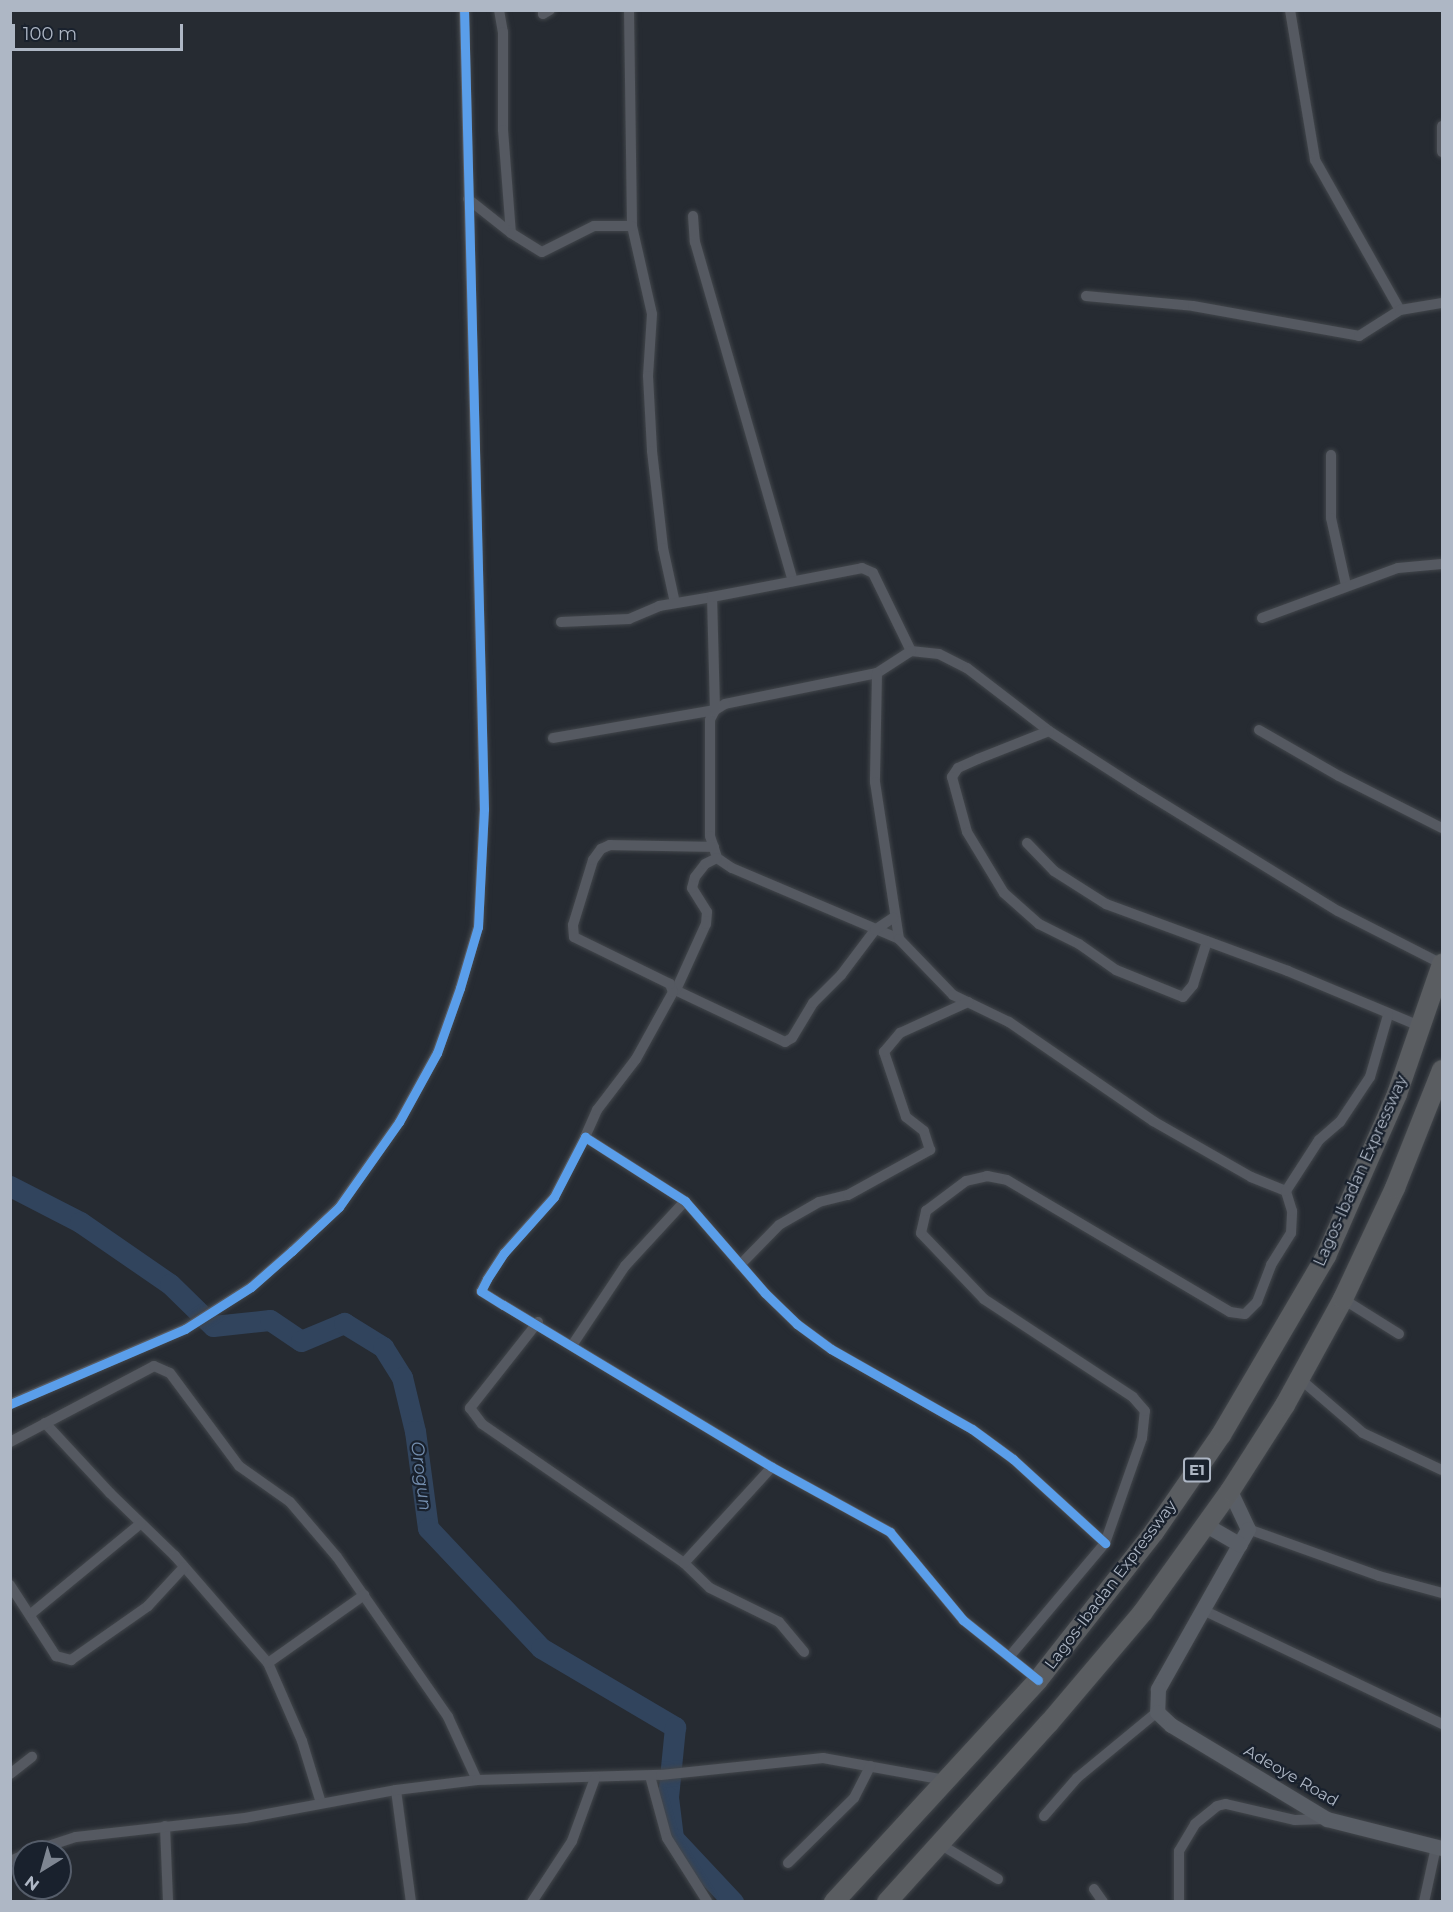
<!DOCTYPE html>
<style>
body{margin:0}
#map{position:relative;width:1453px;height:1912px;overflow:hidden;background:#262b32;font-family:Montserrat,sans-serif}
div>[style]{position:absolute}
[style*='--x']{left:calc(var(--x)*1px);top:calc(var(--y)*1px);width:calc(var(--w)*1px);rotate:calc(var(--a)*1deg)}
.river>*{height:21px;margin:-10.5px;padding:0 10.5px;transform-origin:10.5px;border-radius:10.5px;background:#31445d}
.roads{filter:drop-shadow(0 0 2px #42464b) drop-shadow(0 0 2px #42464b)}
.street>*{height:10px;margin:-5px;padding:0 5px;transform-origin:5px;border-radius:5px;background:#555961}
.secondary>*{height:15px;margin:-7.5px;padding:0 7.5px;transform-origin:7.5px;border-radius:7.5px;background:#595e66}
.highway>*{height:20px;margin:-10px;padding:0 10px;transform-origin:10px;border-radius:10px;background:#5a5d61}
.cycleway>*{height:9px;margin:-4.5px;padding:0 4.5px;transform-origin:4.5px;border-radius:4.5px;background:#5a9eea}
span{translate:-50% -50%;white-space:nowrap;text-align:center;line-height:1.15;-webkit-text-stroke:4.5px #19212d;paint-order:stroke}
.shield-label span{padding:2px 4px;background:#19212d;border:2px solid;border-radius:4px;-webkit-text-stroke-width:0}
.shield-label{font-size:15px;color:#aeb7c5;font-weight:700}
.street-label{font-size:16px;color:#aeb7c5}
.water-label{font-size:18px;color:#748eaf;font-style:italic}
.frame{position:absolute;inset:0;border:12px solid #aeb7c5;pointer-events:none}
.north{position:absolute;left:12px;top:1840px;width:60px;height:60px;box-sizing:border-box;background:#19212d;border:2px solid #555d6a;border-radius:50%;rotate:217deg;font-size:16px;font-weight:700;line-height:24px;text-align:center;color:#aeb7c5}
.north::after{content:'';display:block;margin:auto;width:21px;height:27px;background:#7e8692;clip-path:polygon(50% 0,100% 100%,50% 72%,0 100%)}
.scale{position:absolute;left:12px;top:24px;width:171px;height:27px;box-sizing:border-box;border:3px solid #aeb7c5;border-top:0;padding-left:8px;font-size:18px;line-height:21px;white-space:nowrap;color:#aeb7c5;-webkit-text-stroke:4px #19212d;paint-order:stroke}
</style>
<div id="map">
<div class="river">
<i style="--x:10;--y:1186;--w:79;--a:27.2"></i>
<i style="--x:80;--y:1222;--w:109;--a:34.6"></i>
<i style="--x:170;--y:1284;--w:60;--a:44.3"></i>
<i style="--x:213;--y:1326;--w:57;--a:-6"></i>
<i style="--x:270;--y:1320;--w:37;--a:34"></i>
<i style="--x:301;--y:1341;--w:47;--a:-22.7"></i>
<i style="--x:344;--y:1323;--w:46;--a:31.6"></i>
<i style="--x:383;--y:1347;--w:36;--a:58"></i>
<i style="--x:402;--y:1377;--w:56;--a:76.5"></i>
<i style="--x:415;--y:1431;--w:98;--a:82.4"></i>
<i style="--x:428;--y:1528;--w:165;--a:46.7"></i>
<i style="--x:541;--y:1648;--w:156;--a:30.5"></i>
<i style="--x:675;--y:1727;--w:70;--a:95.7"></i>
<i style="--x:668;--y:1797;--w:41;--a:83"></i>
<i style="--x:673;--y:1838;--w:88;--a:46.8"></i>
</div>
<div class="roads">
<div class="street">
<i style="--x:499;--y:10;--w:22;--a:80"></i>
<i style="--x:503;--y:32;--w:98;--a:90"></i>
<i style="--x:503;--y:130;--w:103;--a:85.6"></i>
<i style="--x:543;--y:10;--w:4;--a:90"></i>
<i style="--x:543;--y:14;--w:8;--a:-30"></i>
<i style="--x:629;--y:10;--w:216;--a:89.2"></i>
<i style="--x:632;--y:226;--w:90;--a:77.2"></i>
<i style="--x:652;--y:314;--w:62;--a:93.7"></i>
<i style="--x:648;--y:376;--w:75;--a:86.9"></i>
<i style="--x:652;--y:451;--w:98;--a:83.5"></i>
<i style="--x:663;--y:548;--w:56;--a:77.7"></i>
<i style="--x:1290;--y:10;--w:152;--a:80.5"></i>
<i style="--x:1315;--y:160;--w:172;--a:60.5"></i>
<i style="--x:1442;--y:126;--w:26;--a:90"></i>
<i style="--x:468;--y:199;--w:55;--a:38.3"></i>
<i style="--x:511;--y:233;--w:36;--a:32"></i>
<i style="--x:542;--y:252;--w:58;--a:-26.6"></i>
<i style="--x:594;--y:226;--w:38;--a:0"></i>
<i style="--x:693;--y:216;--w:26;--a:86"></i>
<i style="--x:695;--y:242;--w:353;--a:73.9"></i>
<i style="--x:1086;--y:296;--w:107;--a:5.3"></i>
<i style="--x:1193;--y:306;--w:169;--a:10.2"></i>
<i style="--x:1359;--y:336;--w:49;--a:-32.4"></i>
<i style="--x:1400;--y:310;--w:43;--a:-9.5"></i>
<i style="--x:1331;--y:455;--w:63;--a:90"></i>
<i style="--x:1331;--y:518;--w:69;--a:77.4"></i>
<i style="--x:1262;--y:618;--w:145;--a:-20.2"></i>
<i style="--x:1398;--y:568;--w:44;--a:-5.2"></i>
<i style="--x:561;--y:622;--w:68;--a:-2.5"></i>
<i style="--x:629;--y:619;--w:33;--a:-23"></i>
<i style="--x:659;--y:606;--w:54;--a:-9.6"></i>
<i style="--x:911;--y:651;--w:28;--a:6"></i>
<i style="--x:939;--y:654;--w:31;--a:27"></i>
<i style="--x:967;--y:668;--w:103;--a:37.5"></i>
<i style="--x:1049;--y:731;--w:109;--a:32.7"></i>
<i style="--x:1141;--y:790;--w:231;--a:31.6"></i>
<i style="--x:1338;--y:911;--w:117;--a:27"></i>
<i style="--x:877;--y:673;--w:155;--a:168.5"></i>
<i style="--x:725;--y:704;--w:12;--a:149"></i>
<i style="--x:715;--y:710;--w:11;--a:117"></i>
<i style="--x:710;--y:720;--w:116;--a:90"></i>
<i style="--x:710;--y:836;--w:23;--a:72"></i>
<i style="--x:717;--y:858;--w:18;--a:34"></i>
<i style="--x:732;--y:868;--w:181;--a:23"></i>
<i style="--x:1259;--y:730;--w:92;--a:29.9"></i>
<i style="--x:1339;--y:776;--w:115;--a:26.8"></i>
<i style="--x:1049;--y:731;--w:76;--a:158.5"></i>
<i style="--x:978;--y:759;--w:22;--a:156"></i>
<i style="--x:958;--y:768;--w:11;--a:124"></i>
<i style="--x:952;--y:777;--w:57;--a:74.7"></i>
<i style="--x:967;--y:832;--w:71;--a:58.8"></i>
<i style="--x:1004;--y:893;--w:47;--a:41.5"></i>
<i style="--x:1039;--y:924;--w:45;--a:26.6"></i>
<i style="--x:1079;--y:944;--w:45;--a:35.1"></i>
<i style="--x:1116;--y:970;--w:72;--a:21.9"></i>
<i style="--x:1183;--y:997;--w:16;--a:-50"></i>
<i style="--x:1193;--y:985;--w:46;--a:-72.3"></i>
<i style="--x:553;--y:738;--w:164;--a:-9.8"></i>
<i style="--x:715;--y:710;--w:113;--a:-91.5"></i>
<i style="--x:712;--y:597;--w:153;--a:-10.9"></i>
<i style="--x:862;--y:568;--w:12;--a:24"></i>
<i style="--x:873;--y:573;--w:87;--a:64"></i>
<i style="--x:911;--y:651;--w:40;--a:147.1"></i>
<i style="--x:877;--y:673;--w:109;--a:91.1"></i>
<i style="--x:875;--y:782;--w:159;--a:81.3"></i>
<i style="--x:899;--y:939;--w:78;--a:46"></i>
<i style="--x:953;--y:995;--w:62;--a:25.7"></i>
<i style="--x:1009;--y:1022;--w:175;--a:34.5"></i>
<i style="--x:1153;--y:1121;--w:113;--a:29.7"></i>
<i style="--x:1251;--y:1177;--w:38;--a:22"></i>
<i style="--x:1027;--y:843;--w:39;--a:46"></i>
<i style="--x:1054;--y:871;--w:62;--a:32.4"></i>
<i style="--x:1106;--y:904;--w:194;--a:20.2"></i>
<i style="--x:1288;--y:971;--w:145;--a:22.7"></i>
<i style="--x:673;--y:989;--w:124;--a:25.3"></i>
<i style="--x:785;--y:1042;--w:8;--a:-30"></i>
<i style="--x:792;--y:1038;--w:41;--a:-59"></i>
<i style="--x:813;--y:1003;--w:40;--a:-45"></i>
<i style="--x:841;--y:975;--w:56;--a:-52.9"></i>
<i style="--x:875;--y:930;--w:22;--a:-34"></i>
<i style="--x:676;--y:990;--w:72;--a:-65.6"></i>
<i style="--x:706;--y:924;--w:12;--a:-85"></i>
<i style="--x:707;--y:912;--w:28;--a:-122"></i>
<i style="--x:692;--y:888;--w:11;--a:-75"></i>
<i style="--x:695;--y:877;--w:16;--a:-52"></i>
<i style="--x:705;--y:864;--w:13;--a:-27"></i>
<i style="--x:585;--y:1137;--w:30;--a:-66"></i>
<i style="--x:597;--y:1110;--w:64;--a:-52.6"></i>
<i style="--x:636;--y:1059;--w:77;--a:-61.1"></i>
<i style="--x:673;--y:992;--w:9;--a:-111"></i>
<i style="--x:670;--y:984;--w:107;--a:-153.9"></i>
<i style="--x:574;--y:937;--w:12;--a:-95"></i>
<i style="--x:573;--y:925;--w:68;--a:-72.9"></i>
<i style="--x:593;--y:860;--w:14;--a:-54"></i>
<i style="--x:601;--y:849;--w:10;--a:-24"></i>
<i style="--x:610;--y:845;--w:104;--a:1.1"></i>
<i style="--x:740;--y:1265;--w:56;--a:-45.7"></i>
<i style="--x:779;--y:1225;--w:46;--a:-29.9"></i>
<i style="--x:819;--y:1202;--w:30;--a:-14"></i>
<i style="--x:848;--y:1195;--w:94;--a:-28.8"></i>
<i style="--x:930;--y:1150;--w:20;--a:-108"></i>
<i style="--x:924;--y:1131;--w:23;--a:-142"></i>
<i style="--x:906;--y:1117;--w:69;--a:-108.7"></i>
<i style="--x:884;--y:1052;--w:25;--a:-50"></i>
<i style="--x:900;--y:1033;--w:75;--a:-24.5"></i>
<i style="--x:1343;--y:1299;--w:66;--a:32"></i>
<i style="--x:538;--y:1322;--w:110;--a:128.3"></i>
<i style="--x:470;--y:1408;--w:20;--a:53"></i>
<i style="--x:482;--y:1424;--w:245;--a:34.5"></i>
<i style="--x:684;--y:1563;--w:36;--a:44"></i>
<i style="--x:710;--y:1588;--w:77;--a:26.2"></i>
<i style="--x:779;--y:1622;--w:39;--a:50"></i>
<i style="--x:573;--y:1344;--w:94;--a:-56.3"></i>
<i style="--x:625;--y:1266;--w:88;--a:-47.3"></i>
<i style="--x:1299;--y:1378;--w:84;--a:40.7"></i>
<i style="--x:1363;--y:1433;--w:87;--a:25.1"></i>
<i style="--x:10;--y:1404;--w:190;--a:-23.2"></i>
<i style="--x:185;--y:1329;--w:78;--a:-32.5"></i>
<i style="--x:251;--y:1287;--w:55;--a:-41.3"></i>
<i style="--x:292;--y:1251;--w:64;--a:-43.1"></i>
<i style="--x:339;--y:1207;--w:104;--a:-54.8"></i>
<i style="--x:399;--y:1122;--w:79;--a:-61.2"></i>
<i style="--x:437;--y:1053;--w:69;--a:-70.5"></i>
<i style="--x:460;--y:988;--w:64;--a:-73.6"></i>
<i style="--x:478;--y:927;--w:118;--a:-87.1"></i>
<i style="--x:484;--y:809;--w:799;--a:-91.43"></i>
<i style="--x:45;--y:1423;--w:96;--a:47.1"></i>
<i style="--x:110;--y:1493;--w:91;--a:44.1"></i>
<i style="--x:175;--y:1556;--w:142;--a:49"></i>
<i style="--x:268;--y:1663;--w:85;--a:66.4"></i>
<i style="--x:302;--y:1741;--w:65;--a:73"></i>
<i style="--x:10;--y:1442;--w:163;--a:-27.8"></i>
<i style="--x:154;--y:1366;--w:17;--a:24"></i>
<i style="--x:170;--y:1373;--w:116;--a:53.4"></i>
<i style="--x:239;--y:1466;--w:62;--a:35.2"></i>
<i style="--x:290;--y:1502;--w:72;--a:49.5"></i>
<i style="--x:337;--y:1557;--w:195;--a:55.2"></i>
<i style="--x:448;--y:1717;--w:69;--a:65.3"></i>
<i style="--x:1248;--y:1529;--w:139;--a:19.7"></i>
<i style="--x:1379;--y:1576;--w:65;--a:15.1"></i>
<i style="--x:684;--y:1563;--w:130;--a:-47.5"></i>
<i style="--x:10;--y:1585;--w:85;--a:57.1"></i>
<i style="--x:56;--y:1656;--w:16;--a:15"></i>
<i style="--x:71;--y:1660;--w:94;--a:-35"></i>
<i style="--x:148;--y:1606;--w:53;--a:-47.3"></i>
<i style="--x:1203;--y:1610;--w:265;--a:25.5"></i>
<i style="--x:32;--y:1613;--w:141;--a:-39.5"></i>
<i style="--x:1010;--y:1656;--w:148;--a:-49.9"></i>
<i style="--x:1105;--y:1543;--w:111;--a:-70.6"></i>
<i style="--x:1142;--y:1438;--w:27;--a:-84"></i>
<i style="--x:1145;--y:1411;--w:18;--a:-131"></i>
<i style="--x:1133;--y:1397;--w:178;--a:-146.7"></i>
<i style="--x:984;--y:1299;--w:91;--a:-133.7"></i>
<i style="--x:921;--y:1233;--w:23;--a:-77"></i>
<i style="--x:926;--y:1211;--w:50;--a:-36.9"></i>
<i style="--x:966;--y:1181;--w:22;--a:-13"></i>
<i style="--x:987;--y:1176;--w:20;--a:11"></i>
<i style="--x:1007;--y:1180;--w:259;--a:30.6"></i>
<i style="--x:1230;--y:1312;--w:15;--a:8"></i>
<i style="--x:1245;--y:1314;--w:17;--a:-45"></i>
<i style="--x:1257;--y:1302;--w:40;--a:-69"></i>
<i style="--x:1271;--y:1265;--w:38;--a:-58"></i>
<i style="--x:1291;--y:1233;--w:22;--a:-87"></i>
<i style="--x:1292;--y:1211;--w:21;--a:-107"></i>
<i style="--x:1286;--y:1191;--w:61;--a:-57.1"></i>
<i style="--x:1319;--y:1140;--w:28;--a:-41"></i>
<i style="--x:1340;--y:1122;--w:54;--a:-56.3"></i>
<i style="--x:1370;--y:1077;--w:65;--a:-73.8"></i>
<i style="--x:268;--y:1663;--w:118;--a:-35.3"></i>
<i style="--x:1038;--y:1680;--w:96;--a:-141.3"></i>
<i style="--x:963;--y:1620;--w:114;--a:-129.7"></i>
<i style="--x:890;--y:1532;--w:135;--a:-151.2"></i>
<i style="--x:772;--y:1467;--w:314;--a:-148.9"></i>
<i style="--x:503;--y:1305;--w:26;--a:-148"></i>
<i style="--x:481;--y:1291;--w:13;--a:-63"></i>
<i style="--x:487;--y:1279;--w:31;--a:-57"></i>
<i style="--x:504;--y:1253;--w:75;--a:-48.2"></i>
<i style="--x:554;--y:1197;--w:68;--a:-62.7"></i>
<i style="--x:585;--y:1137;--w:119;--a:32.6"></i>
<i style="--x:685;--y:1201;--w:122;--a:49"></i>
<i style="--x:765;--y:1293;--w:45;--a:44.1"></i>
<i style="--x:797;--y:1324;--w:42;--a:36.3"></i>
<i style="--x:831;--y:1349;--w:162;--a:29.6"></i>
<i style="--x:972;--y:1429;--w:51;--a:36.2"></i>
<i style="--x:1013;--y:1459;--w:125;--a:42.4"></i>
<i style="--x:10;--y:1774;--w:28;--a:-38"></i>
<i style="--x:650;--y:1776;--w:64;--a:74.7"></i>
<i style="--x:667;--y:1838;--w:75;--a:57.6"></i>
<i style="--x:396;--y:1790;--w:113;--a:82.4"></i>
<i style="--x:1044;--y:1816;--w:50;--a:-49"></i>
<i style="--x:1077;--y:1778;--w:104;--a:-39.5"></i>
<i style="--x:165;--y:1826;--w:76;--a:87.7"></i>
<i style="--x:938;--y:1843;--w:70;--a:31"></i>
<i style="--x:30;--y:1852;--w:48;--a:-18.1"></i>
<i style="--x:76;--y:1837;--w:170;--a:-6.4"></i>
<i style="--x:245;--y:1818;--w:154;--a:-10.5"></i>
<i style="--x:396;--y:1790;--w:82;--a:-7"></i>
<i style="--x:477;--y:1780;--w:184;--a:-1.6"></i>
<i style="--x:661;--y:1775;--w:163;--a:-6"></i>
<i style="--x:823;--y:1758;--w:124;--a:10.2"></i>
<i style="--x:10;--y:1861;--w:15;--a:-23"></i>
<i style="--x:788;--y:1863;--w:93;--a:-44.6"></i>
<i style="--x:854;--y:1798;--w:36;--a:-63"></i>
<i style="--x:1094;--y:1889;--w:16;--a:55"></i>
<i style="--x:532;--y:1902;--w:73;--a:-56.7"></i>
<i style="--x:572;--y:1841;--w:67;--a:-69.9"></i>
<i style="--x:1179;--y:1902;--w:51;--a:-90"></i>
<i style="--x:1179;--y:1851;--w:31;--a:-59"></i>
<i style="--x:1195;--y:1824;--w:28;--a:-39"></i>
<i style="--x:1217;--y:1806;--w:9;--a:-13"></i>
<i style="--x:1226;--y:1804;--w:71;--a:13.1"></i>
<i style="--x:1295;--y:1820;--w:31;--a:-2"></i>
<i style="--x:1424;--y:1902;--w:56;--a:-77.7"></i>
</div>
<div class="secondary">
<i style="--x:1230;--y:1491;--w:42;--a:64.7"></i>
<i style="--x:1248;--y:1529;--w:184;--a:119.4"></i>
<i style="--x:1158;--y:1689;--w:23;--a:92"></i>
<i style="--x:1157;--y:1712;--w:19;--a:43"></i>
<i style="--x:1171;--y:1725;--w:182;--a:31.1"></i>
<i style="--x:1327;--y:1819;--w:119;--a:14.2"></i>
<i style="--x:1206;--y:1525;--w:39;--a:30"></i>
</div>
<div class="highway">
<i style="--x:834;--y:1902;--w:301;--a:-47.4"></i>
<i style="--x:1038;--y:1680;--w:188;--a:-51.9"></i>
<i style="--x:1154;--y:1532;--w:118;--a:-55.4"></i>
<i style="--x:1221;--y:1435;--w:208;--a:-59.6"></i>
<i style="--x:1326;--y:1256;--w:177;--a:-66.3"></i>
<i style="--x:1397;--y:1094;--w:138;--a:-70.9"></i>
<i style="--x:887;--y:1902;--w:241;--a:-47.9"></i>
<i style="--x:1049;--y:1723;--w:145;--a:-49.7"></i>
<i style="--x:1143;--y:1612;--w:149;--a:-54.3"></i>
<i style="--x:1230;--y:1491;--w:102;--a:-57.4"></i>
<i style="--x:1285;--y:1405;--w:121;--a:-61.3"></i>
<i style="--x:1343;--y:1299;--w:123;--a:-64.9"></i>
<i style="--x:1395;--y:1188;--w:127;--a:-68.3"></i>
</div>
</div>
<div class="cycleway">
<i style="--x:10;--y:1404;--w:190;--a:-23.2"></i>
<i style="--x:185;--y:1329;--w:78;--a:-32.5"></i>
<i style="--x:251;--y:1287;--w:55;--a:-41.3"></i>
<i style="--x:292;--y:1251;--w:64;--a:-43.1"></i>
<i style="--x:339;--y:1207;--w:104;--a:-54.8"></i>
<i style="--x:399;--y:1122;--w:79;--a:-61.2"></i>
<i style="--x:437;--y:1053;--w:69;--a:-70.5"></i>
<i style="--x:460;--y:988;--w:64;--a:-73.6"></i>
<i style="--x:478;--y:927;--w:118;--a:-87.1"></i>
<i style="--x:484;--y:809;--w:799;--a:-91.43"></i>
<i style="--x:1038;--y:1680;--w:96;--a:-141.3"></i>
<i style="--x:963;--y:1620;--w:114;--a:-129.7"></i>
<i style="--x:890;--y:1532;--w:135;--a:-151.2"></i>
<i style="--x:772;--y:1467;--w:314;--a:-148.9"></i>
<i style="--x:503;--y:1305;--w:26;--a:-148"></i>
<i style="--x:481;--y:1291;--w:13;--a:-63"></i>
<i style="--x:487;--y:1279;--w:31;--a:-57"></i>
<i style="--x:504;--y:1253;--w:75;--a:-48.2"></i>
<i style="--x:554;--y:1197;--w:68;--a:-62.7"></i>
<i style="--x:585;--y:1137;--w:119;--a:32.6"></i>
<i style="--x:685;--y:1201;--w:122;--a:49"></i>
<i style="--x:765;--y:1293;--w:45;--a:44.1"></i>
<i style="--x:797;--y:1324;--w:42;--a:36.3"></i>
<i style="--x:831;--y:1349;--w:162;--a:29.6"></i>
<i style="--x:972;--y:1429;--w:51;--a:36.2"></i>
<i style="--x:1013;--y:1459;--w:125;--a:42.4"></i>
</div>
<div class="shield-label">
<span style="left:1197px;top:1470px">E1</span>
</div>
<div class="street-label">
<span style="left:1361px;top:1171px;rotate:-66deg">Lagos-Ibadan Expressway</span>
<span style="left:1111px;top:1585px;rotate:-53deg">Lagos-Ibadan Expressway</span>
<span style="left:1291px;top:1776px;rotate:30deg">Adeoye Road</span>
</div>
<div class="water-label">
<span style="left:421px;top:1476px;rotate:83deg">Orogun</span>
</div>
<div class="frame"></div>
<div class="north">N</div>
<div class="scale">100 m</div>
</div>
